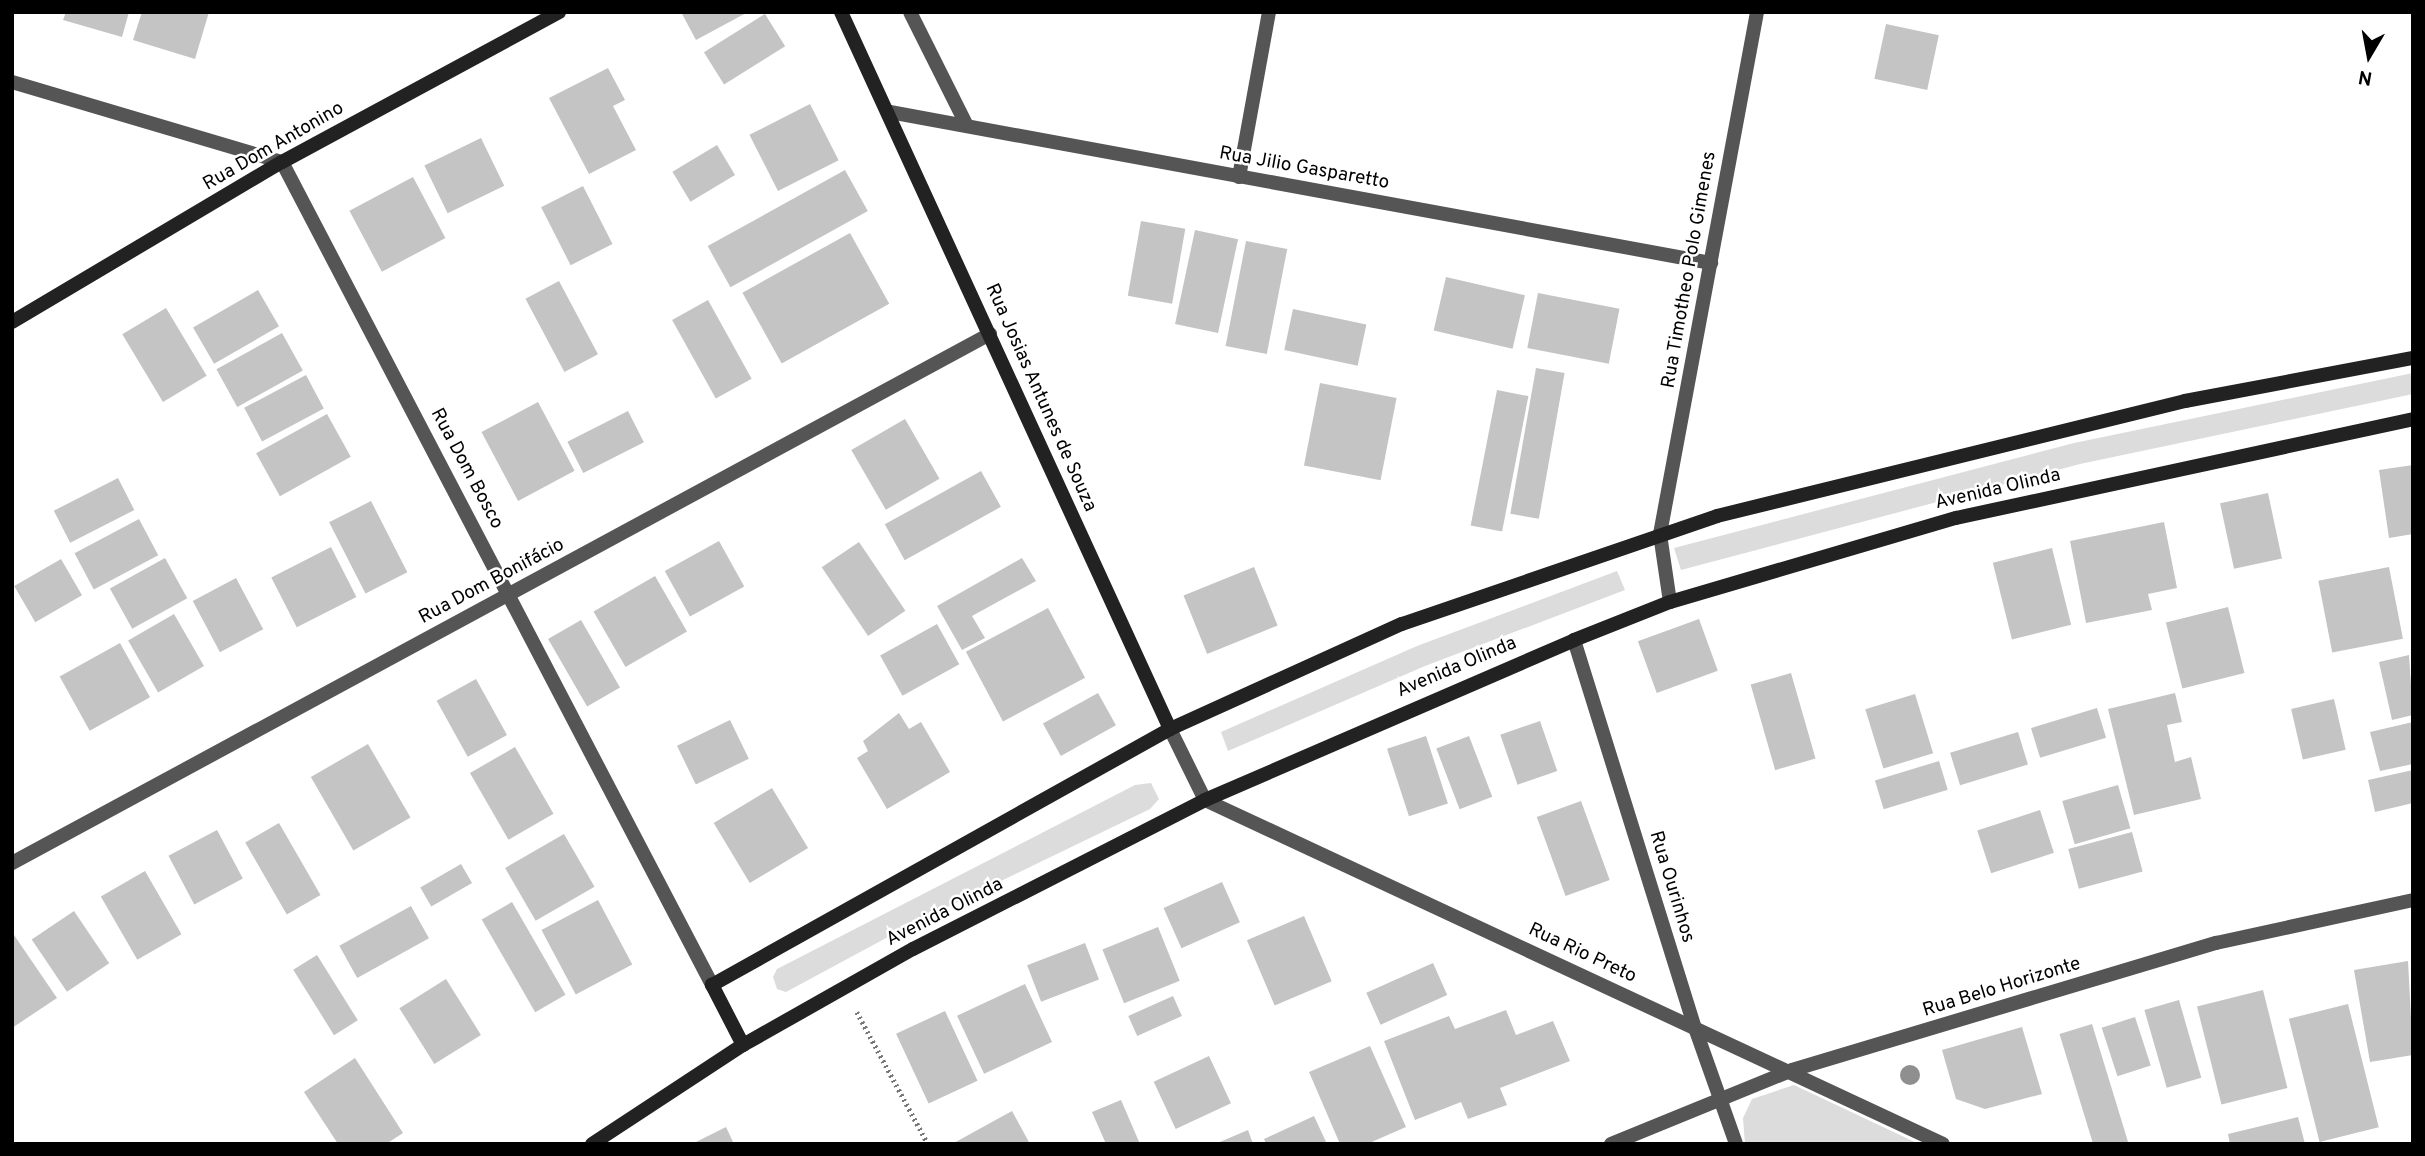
<!DOCTYPE html>
<meta charset="utf-8">
<style>
body{margin:0}
#map{position:relative;width:2425px;height:1156px;overflow:hidden;background:#fff;font-family:Overpass,sans-serif}
div>[style]{position:absolute}
[style*='--x']{left:calc(var(--x)*1px);top:calc(var(--y)*1px);width:calc(var(--w)*1px);rotate:calc(var(--a)*1deg)}
.green>*{inset:0;background:#dcdcdc}
.building>*{inset:0;background:#c4c4c4;transform-origin:0 0}
.path>*{height:4.5px;margin-top:-2.25px;transform-origin:0;background:repeating-linear-gradient(90deg,#777 0 2px,transparent 0 5.5px)}
.street>*{height:14px;margin:-7px;padding:0 7px;transform-origin:7px;border-radius:7px;background:#555}
.secondary>*{height:14px;margin:-7px;padding:0 7px;transform-origin:7px;border-radius:7px;background:#222}
.trees>*{width:20px;height:20px;margin:-10px;border-radius:50%;background:#8f8f8f}
span{translate:-50% -50%;white-space:nowrap;text-align:center;line-height:1.15;-webkit-text-stroke:5px #fff;paint-order:stroke}
.street-label{font-size:19px;color:#000}
.frame{position:absolute;inset:0;border:14px solid #000;pointer-events:none}
.north{position:absolute;left:2334px;top:21px;width:70px;height:70px;-webkit-text-stroke:5px #fff;paint-order:stroke;rotate:190deg;font-size:19px;font-weight:700;line-height:28px;text-align:center;color:#000}
.north::after{content:'';display:block;margin:auto;width:24px;height:32px;background:#000;clip-path:polygon(50% 0,100% 100%,50% 72%,0 100%)}
</style>
<div id="map">
<div class="green">
<i style="clip-path:polygon(2413px 373px,2413px 394px,2080px 464px,1681px 570px,1674px 548px,2074px 443px)"></i>
<i style="clip-path:polygon(1617px 571px,1625px 590px,1425px 666px,1228px 751px,1221px 732px,1417px 646px)"></i>
<i style="clip-path:polygon(1151px 783px,1159px 799px,1150px 809px,914px 923px,786px 992px,777px 989px,773px 977px,777px 969px,1135px 785px)"></i>
<i style="clip-path:polygon(1794px 1085px,1919px 1144px,1745px 1144px,1743px 1118px,1752px 1099px)"></i>
</div>
<div class="building">
<i style="clip-path:polygon(66px 12px,129px 12px,122px 37px,63px 20px)"></i>
<i style="clip-path:polygon(142px 12px,209px 12px,195px 59px,133px 40px)"></i>
<i style="clip-path:polygon(681px 12px,748px 12px,696px 40px)"></i>
<i style="left:765px;top:14px;width:38px;height:72px;rotate:58deg"></i>
<i style="left:1886px;top:24px;width:54px;height:56px;rotate:12deg"></i>
<i style="clip-path:polygon(608px 68px,625px 100px,613px 106px,636px 150px,589px 174px,549px 98px)"></i>
<i style="left:810px;top:104px;width:63px;height:68px;rotate:63deg"></i>
<i style="left:481px;top:138px;width:53px;height:63px;rotate:64deg"></i>
<i style="left:717px;top:145px;width:35px;height:52px;rotate:59deg"></i>
<i style="left:845px;top:170px;width:47px;height:157px;rotate:61deg"></i>
<i style="left:413px;top:177px;width:69px;height:72px;rotate:62deg"></i>
<i style="left:583px;top:186px;width:65px;height:47px;rotate:63deg"></i>
<i style="left:1141px;top:221px;width:45px;height:76px;rotate:10deg"></i>
<i style="left:1195px;top:230px;width:44px;height:96px;rotate:12deg"></i>
<i style="left:850px;top:233px;width:81px;height:123px;rotate:61deg"></i>
<i style="left:1246px;top:241px;width:42px;height:107px;rotate:11deg"></i>
<i style="left:1446px;top:277px;width:81px;height:55px;rotate:13deg"></i>
<i style="left:559px;top:281px;width:83px;height:38px;rotate:62deg"></i>
<i style="left:258px;top:290px;width:42px;height:75px;rotate:60deg"></i>
<i style="left:1538px;top:293px;width:83px;height:56px;rotate:11deg"></i>
<i style="left:708px;top:300px;width:90px;height:41px;rotate:61deg"></i>
<i style="left:166px;top:308px;width:79px;height:51px;rotate:59deg"></i>
<i style="left:1293px;top:309px;width:75px;height:42px;rotate:12deg"></i>
<i style="left:282px;top:333px;width:43px;height:75px;rotate:61deg"></i>
<i style="left:1536px;top:368px;width:29px;height:148px;rotate:10deg"></i>
<i style="left:306px;top:375px;width:38px;height:70px;rotate:62deg"></i>
<i style="left:1320px;top:383px;width:78px;height:84px;rotate:11deg"></i>
<i style="left:1497px;top:390px;width:32px;height:138px;rotate:11deg"></i>
<i style="left:538px;top:402px;width:78px;height:64px;rotate:62deg"></i>
<i style="left:628px;top:411px;width:35px;height:68px;rotate:63deg"></i>
<i style="left:327px;top:414px;width:49px;height:81px;rotate:61deg"></i>
<i style="left:905px;top:419px;width:69px;height:62px;rotate:60deg"></i>
<i style="clip-path:polygon(2413px 465px,2413px 534px,2389px 538px,2379px 470px)"></i>
<i style="left:981px;top:471px;width:41px;height:110px;rotate:61deg"></i>
<i style="left:118px;top:478px;width:36px;height:72px;rotate:63deg"></i>
<i style="left:2268px;top:493px;width:67px;height:49px;rotate:78deg"></i>
<i style="left:371px;top:501px;width:80px;height:47px;rotate:63deg"></i>
<i style="left:139px;top:519px;width:41px;height:73px;rotate:62deg"></i>
<i style="clip-path:polygon(2164px 522px,2177px 588px,2148px 594px,2152px 610px,2086px 623px,2070px 541px)"></i>
<i style="left:719px;top:541px;width:52px;height:62px;rotate:61deg"></i>
<i style="left:859px;top:542px;width:83px;height:45px;rotate:56deg"></i>
<i style="left:331px;top:547px;width:56px;height:67px;rotate:63deg"></i>
<i style="left:2052px;top:548px;width:79px;height:61px;rotate:76deg"></i>
<i style="left:165px;top:558px;width:46px;height:63px;rotate:61deg"></i>
<i style="clip-path:polygon(1022px 558px,1036px 581px,972px 616px,985px 638px,962px 650px,937px 606px)"></i>
<i style="left:61px;top:559px;width:42px;height:54px;rotate:60deg"></i>
<i style="left:1254px;top:567px;width:63px;height:76px;rotate:68deg"></i>
<i style="left:2389px;top:567px;width:73px;height:72px;rotate:79deg"></i>
<i style="left:655px;top:576px;width:64px;height:71px;rotate:60deg"></i>
<i style="left:236px;top:578px;width:58px;height:49px;rotate:62deg"></i>
<i style="left:2228px;top:607px;width:68px;height:64px;rotate:76deg"></i>
<i style="left:1048px;top:608px;width:79px;height:93px;rotate:62deg"></i>
<i style="left:174px;top:614px;width:60px;height:53px;rotate:60deg"></i>
<i style="left:1699px;top:619px;width:55px;height:65px;rotate:70deg"></i>
<i style="left:581px;top:620px;width:78px;height:38px;rotate:60deg"></i>
<i style="left:937px;top:624px;width:46px;height:65px;rotate:61deg"></i>
<i style="left:120px;top:643px;width:62px;height:69px;rotate:61deg"></i>
<i style="clip-path:polygon(2409px 655px,2413px 715px,2392px 720px,2379px 662px)"></i>
<i style="left:1791px;top:673px;width:89px;height:42px;rotate:74deg"></i>
<i style="left:476px;top:679px;width:64px;height:45px;rotate:61deg"></i>
<i style="left:1098px;top:693px;width:37px;height:63px;rotate:61deg"></i>
<i style="clip-path:polygon(2175px 693px,2182px 722px,2167px 725px,2175px 762px,2191px 757px,2201px 799px,2134px 815px,2108px 709px)"></i>
<i style="left:1915px;top:694px;width:62px;height:52px;rotate:73deg"></i>
<i style="left:2334px;top:699px;width:52px;height:44px;rotate:77deg"></i>
<i style="left:2097px;top:708px;width:31px;height:69px;rotate:73deg"></i>
<i style="clip-path:polygon(899px 713px,909px 729px,921px 722px,950px 772px,887px 809px,857px 758px,868px 751px,863px 741px)"></i>
<i style="left:730px;top:720px;width:43px;height:59px;rotate:64deg"></i>
<i style="left:1540px;top:721px;width:53px;height:42px;rotate:71deg"></i>
<i style="clip-path:polygon(2413px 722px,2413px 764px,2380px 771px,2370px 732px)"></i>
<i style="left:2018px;top:732px;width:34px;height:71px;rotate:73deg"></i>
<i style="left:1426px;top:736px;width:71px;height:41px;rotate:72deg"></i>
<i style="left:1469px;top:736px;width:65px;height:35px;rotate:69deg"></i>
<i style="left:368px;top:744px;width:85px;height:66px;rotate:60deg"></i>
<i style="left:515px;top:747px;width:77px;height:52px;rotate:60deg"></i>
<i style="left:1939px;top:761px;width:30px;height:67px;rotate:73deg"></i>
<i style="clip-path:polygon(2413px 770px,2413px 803px,2375px 812px,2368px 780px)"></i>
<i style="left:2118px;top:785px;width:45px;height:58px;rotate:74deg"></i>
<i style="left:772px;top:788px;width:70px;height:68px;rotate:59deg"></i>
<i style="left:1581px;top:801px;width:84px;height:47px;rotate:70deg"></i>
<i style="left:2040px;top:810px;width:45px;height:66px;rotate:72deg"></i>
<i style="left:279px;top:823px;width:83px;height:39px;rotate:60deg"></i>
<i style="left:217px;top:830px;width:55px;height:55px;rotate:62deg"></i>
<i style="left:2132px;top:832px;width:41px;height:66px;rotate:75deg"></i>
<i style="left:564px;top:834px;width:61px;height:68px;rotate:60deg"></i>
<i style="left:461px;top:864px;width:22px;height:47px;rotate:60deg"></i>
<i style="left:145px;top:871px;width:73px;height:51px;rotate:60deg"></i>
<i style="left:1222px;top:882px;width:44px;height:64px;rotate:66deg"></i>
<i style="left:598px;top:900px;width:73px;height:64px;rotate:62deg"></i>
<i style="left:512px;top:902px;width:107px;height:35px;rotate:60deg"></i>
<i style="left:411px;top:906px;width:37px;height:82px;rotate:61deg"></i>
<i style="left:74px;top:911px;width:63px;height:51px;rotate:56deg"></i>
<i style="left:1304px;top:916px;width:71px;height:62px;rotate:67deg"></i>
<i style="left:1158px;top:927px;width:58px;height:60px;rotate:68deg"></i>
<i style="clip-path:polygon(14px 935px,57px 998px,12px 1028px,12px 936px)"></i>
<i style="left:1085px;top:943px;width:39px;height:62px;rotate:69deg"></i>
<i style="left:317px;top:955px;width:77px;height:28px;rotate:58deg"></i>
<i style="clip-path:polygon(2408px 961px,2413px 1055px,2370px 1062px,2354px 970px)"></i>
<i style="left:1433px;top:963px;width:35px;height:73px;rotate:66deg"></i>
<i style="left:446px;top:979px;width:66px;height:55px;rotate:58deg"></i>
<i style="left:1025px;top:984px;width:64px;height:75px;rotate:65deg"></i>
<i style="left:2263px;top:990px;width:101px;height:68px;rotate:76deg"></i>
<i style="left:1173px;top:996px;width:22px;height:49px;rotate:66deg"></i>
<i style="left:2179px;top:1000px;width:81px;height:36px;rotate:74deg"></i>
<i style="left:2348px;top:1004px;width:127px;height:61px;rotate:76deg"></i>
<i style="clip-path:polygon(1506px 1010px,1516px 1035px,1553px 1021px,1570px 1061px,1500px 1088px,1507px 1105px,1468px 1119px,1461px 1102px,1415px 1120px,1384px 1041px,1449px 1016px,1455px 1029px)"></i>
<i style="left:945px;top:1011px;width:77px;height:54px;rotate:65deg"></i>
<i style="left:2135px;top:1017px;width:51px;height:35px;rotate:72deg"></i>
<i style="left:2092px;top:1024px;width:125px;height:34px;rotate:73deg"></i>
<i style="clip-path:polygon(2022px 1027px,2042px 1094px,1985px 1109px,1956px 1099px,1942px 1050px)"></i>
<i style="clip-path:polygon(1370px 1046px,1406px 1127px,1367px 1144px,1340px 1144px,1309px 1072px)"></i>
<i style="left:1209px;top:1056px;width:52px;height:61px;rotate:65deg"></i>
<i style="clip-path:polygon(355px 1058px,403px 1133px,386px 1144px,338px 1144px,304px 1092px)"></i>
<i style="clip-path:polygon(1121px 1100px,1140px 1144px,1106px 1144px,1092px 1112px)"></i>
<i style="clip-path:polygon(1012px 1111px,1030px 1144px,952px 1144px)"></i>
<i style="clip-path:polygon(1314px 1116px,1327px 1144px,1266px 1144px,1264px 1139px)"></i>
<i style="clip-path:polygon(2298px 1117px,2305px 1144px,2230px 1144px,2228px 1134px)"></i>
<i style="clip-path:polygon(726px 1127px,734px 1144px,692px 1144px)"></i>
<i style="clip-path:polygon(1248px 1130px,1253px 1144px,1215px 1144px)"></i>
</div>
<div class="path">
<i style="--x:857;--y:1012;--w:150;--a:61.7"></i>
</div>
<div class="street">
<i style="--x:910;--y:12;--w:127;--a:63.4"></i>
<i style="--x:12;--y:82;--w:282;--a:16.5"></i>
<i style="--x:282;--y:162;--w:929;--a:62.41"></i>
<i style="--x:890;--y:112;--w:835;--a:10.42"></i>
<i style="--x:1239;--y:177;--w:168;--a:-79.7"></i>
<i style="--x:1670;--y:602;--w:69;--a:-98.4"></i>
<i style="--x:1660;--y:534;--w:531;--a:-79.47"></i>
<i style="--x:1574;--y:640;--w:406;--a:72.7"></i>
<i style="--x:1695;--y:1028;--w:123;--a:70.5"></i>
<i style="--x:1170;--y:729;--w:79;--a:63.8"></i>
<i style="--x:1205;--y:800;--w:814;--a:24.99"></i>
<i style="--x:12;--y:863;--w:1112;--a:-28.41"></i>
<i style="--x:1611;--y:1144;--w:196;--a:-22.2"></i>
<i style="--x:1792;--y:1070;--w:443;--a:-16.7"></i>
<i style="--x:2216;--y:943;--w:202;--a:-12.3"></i>
</div>
<div class="secondary">
<i style="--x:841;--y:12;--w:789;--a:65.35"></i>
<i style="--x:12;--y:322;--w:314;--a:-30.7"></i>
<i style="--x:282;--y:162;--w:315;--a:-28.4"></i>
<i style="--x:743;--y:1045;--w:68;--a:-117.3"></i>
<i style="--x:712;--y:985;--w:525;--a:-29.2"></i>
<i style="--x:1170;--y:729;--w:255;--a:-24.4"></i>
<i style="--x:1402;--y:624;--w:333;--a:-18.9"></i>
<i style="--x:1717;--y:516;--w:482;--a:-13.8"></i>
<i style="--x:2185;--y:401;--w:232;--a:-10.7"></i>
<i style="--x:592;--y:1144;--w:181;--a:-33.3"></i>
<i style="--x:743;--y:1045;--w:195;--a:-29.5"></i>
<i style="--x:913;--y:949;--w:328;--a:-27"></i>
<i style="--x:1205;--y:800;--w:402;--a:-23.4"></i>
<i style="--x:1574;--y:640;--w:103;--a:-21.6"></i>
<i style="--x:1670;--y:602;--w:298;--a:-16.4"></i>
<i style="--x:1956;--y:518;--w:468;--a:-12.2"></i>
</div>
<div class="trees">
<i style="left:1910px;top:1075px"></i>
</div>
<div class="street-label">
<span style="left:274px;top:147px;rotate:-30deg">Rua Dom Antonino</span>
<span style="left:1304px;top:169px;rotate:10deg">Rua Jilio Gasparetto</span>
<span style="left:1690px;top:270px;rotate:-80deg">Rua Timotheo Polo Gimenes</span>
<span style="left:1040px;top:398px;rotate:66deg">Rua Josias Antunes de Souza</span>
<span style="left:466px;top:469px;rotate:62deg">Rua Dom Bosco</span>
<span style="left:1998px;top:490px;rotate:-13deg">Avenida Olinda</span>
<span style="left:492px;top:582px;rotate:-28deg">Rua Dom Bonifácio</span>
<span style="left:1457px;top:668px;rotate:-23deg">Avenida Olinda</span>
<span style="left:1671px;top:887px;rotate:73deg">Rua Ourinhos</span>
<span style="left:945px;top:913px;rotate:-27deg">Avenida Olinda</span>
<span style="left:1582px;top:954px;rotate:25deg">Rua Rio Preto</span>
<span style="left:2002px;top:988px;rotate:-17deg">Rua Belo Horizonte</span>
</div>
<div class="frame"></div>
<div class="north">N</div>
</div>
